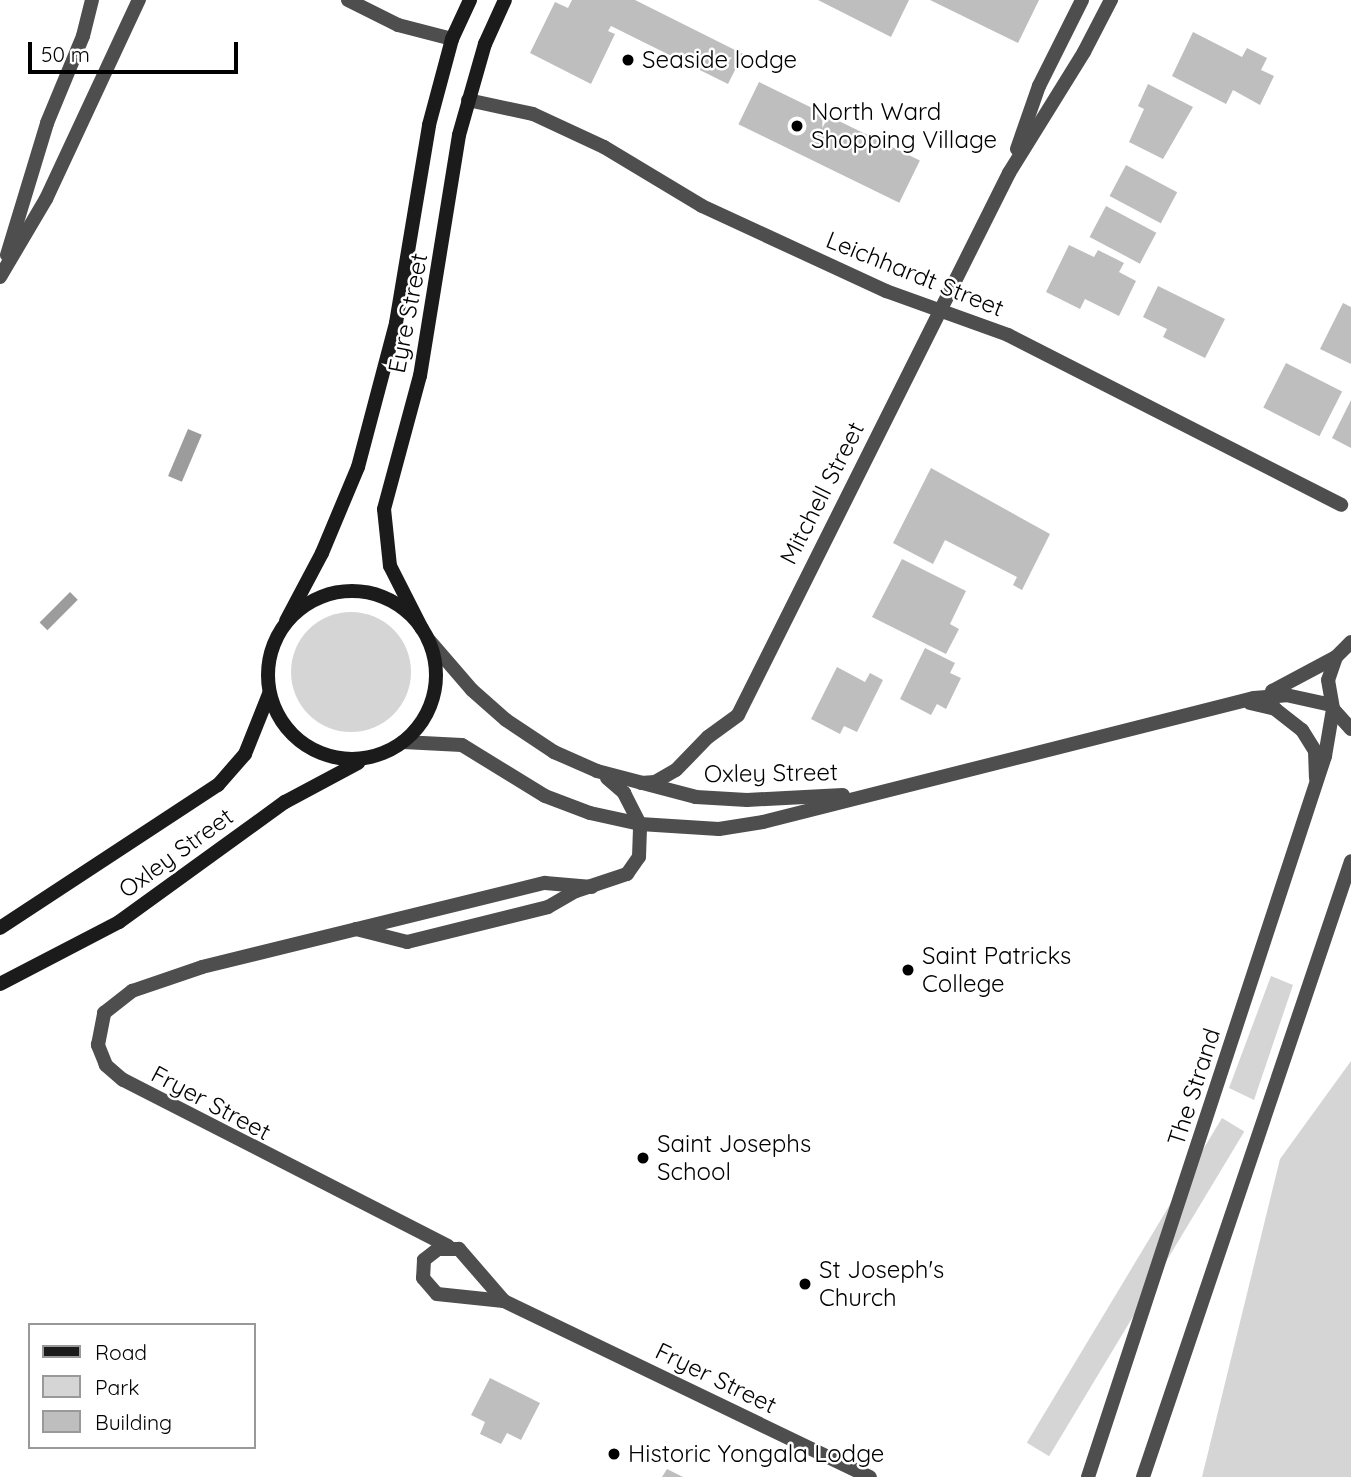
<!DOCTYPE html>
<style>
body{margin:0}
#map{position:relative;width:1351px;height:1477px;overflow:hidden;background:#fff;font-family:Quicksand,sans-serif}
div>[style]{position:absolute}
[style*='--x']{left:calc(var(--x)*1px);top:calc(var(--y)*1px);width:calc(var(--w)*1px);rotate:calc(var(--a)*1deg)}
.green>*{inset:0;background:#d5d5d5;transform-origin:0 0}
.round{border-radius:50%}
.water>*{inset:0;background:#9c9c9c;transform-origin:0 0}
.building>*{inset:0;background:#bebebe;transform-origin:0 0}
.service>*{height:14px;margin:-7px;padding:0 7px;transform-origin:7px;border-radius:7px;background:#4e4e4e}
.minor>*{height:14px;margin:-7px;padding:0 7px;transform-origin:7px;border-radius:7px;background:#4e4e4e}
.tertiary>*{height:14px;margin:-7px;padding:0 7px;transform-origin:7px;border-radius:7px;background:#4e4e4e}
.secondary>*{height:14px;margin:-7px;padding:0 7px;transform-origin:7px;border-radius:7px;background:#1b1b1b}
.secondary>.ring{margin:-7px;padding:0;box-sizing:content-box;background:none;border:14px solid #1b1b1b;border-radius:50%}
.dots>*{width:19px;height:19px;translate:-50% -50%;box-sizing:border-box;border:4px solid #fff;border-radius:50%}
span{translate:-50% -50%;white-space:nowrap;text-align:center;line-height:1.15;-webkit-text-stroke:5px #fff;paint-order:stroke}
.poi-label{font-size:24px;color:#000}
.left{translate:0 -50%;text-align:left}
.street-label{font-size:24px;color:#000}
.legend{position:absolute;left:28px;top:1323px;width:228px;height:126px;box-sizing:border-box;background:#fff;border:2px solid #999;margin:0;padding:9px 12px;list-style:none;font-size:21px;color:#000}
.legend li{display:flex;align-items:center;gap:14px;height:35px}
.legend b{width:35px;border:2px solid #999}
.scale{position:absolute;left:28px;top:42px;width:210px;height:32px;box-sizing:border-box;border:4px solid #000;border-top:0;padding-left:9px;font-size:21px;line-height:24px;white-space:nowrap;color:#000;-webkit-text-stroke:5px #fff;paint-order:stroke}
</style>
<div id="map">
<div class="green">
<i class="round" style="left:291px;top:612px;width:120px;height:120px"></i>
<i style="clip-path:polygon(1271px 976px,1293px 985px,1254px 1100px,1229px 1088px)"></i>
<i style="clip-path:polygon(1351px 1061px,1351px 1477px,1202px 1477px,1280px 1159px)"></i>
<i style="left:1222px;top:1118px;width:26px;height:379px;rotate:31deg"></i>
</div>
<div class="water">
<i style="left:188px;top:429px;width:15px;height:51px;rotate:23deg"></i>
<i style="left:70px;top:592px;width:11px;height:43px;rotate:45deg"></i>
</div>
<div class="building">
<i style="clip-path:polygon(572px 0,635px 0,743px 54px,728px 84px,611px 26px,608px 31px,615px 34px,591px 84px,530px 53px,555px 2px,568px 8px)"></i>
<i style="clip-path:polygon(818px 0,909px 0,891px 37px)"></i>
<i style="clip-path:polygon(930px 0,1039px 0,1018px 43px)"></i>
<i style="clip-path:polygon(1193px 32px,1242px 57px,1247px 48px,1267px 58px,1261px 70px,1274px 76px,1260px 105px,1233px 90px,1226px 104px,1172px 76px)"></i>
<i style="left:759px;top:82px;width:179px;height:47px;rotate:26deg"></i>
<i style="clip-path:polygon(1148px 84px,1193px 107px,1163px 159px,1129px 142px,1144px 109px,1138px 106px)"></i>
<i style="left:1126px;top:165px;width:58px;height:35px;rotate:28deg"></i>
<i style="left:1106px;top:206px;width:57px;height:35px;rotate:28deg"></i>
<i style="clip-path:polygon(1069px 245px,1094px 257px,1098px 250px,1124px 263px,1119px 272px,1136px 281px,1119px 316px,1085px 299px,1080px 309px,1046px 292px)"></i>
<i style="clip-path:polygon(1158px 286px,1225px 319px,1205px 358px,1163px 337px,1167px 329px,1143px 317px)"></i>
<i style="clip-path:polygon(1343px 303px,1351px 307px,1351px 364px,1320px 349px)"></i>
<i style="left:1286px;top:363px;width:63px;height:50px;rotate:27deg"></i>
<i style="clip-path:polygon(1351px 400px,1351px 448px,1332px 438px)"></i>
<i style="clip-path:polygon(931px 468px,1050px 534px,1022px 590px,1013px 585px,1017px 577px,945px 540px,933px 564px,893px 543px)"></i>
<i style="clip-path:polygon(902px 559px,966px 591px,950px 624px,959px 629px,946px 654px,872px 617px)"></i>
<i style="clip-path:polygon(925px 648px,955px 663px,950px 673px,961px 678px,946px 709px,937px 704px,931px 715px,900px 699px)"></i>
<i style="clip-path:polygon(837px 667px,865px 682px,870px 673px,883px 680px,857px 732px,844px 726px,840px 734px,811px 719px)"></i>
<i style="clip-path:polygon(490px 1378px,540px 1403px,521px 1440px,507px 1433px,501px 1444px,480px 1434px,485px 1422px,471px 1415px)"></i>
<i style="clip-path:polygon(667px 1469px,683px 1477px,662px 1477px)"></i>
</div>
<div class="service">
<i style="--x:641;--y:783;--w:14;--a:-4"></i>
<i style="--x:655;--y:782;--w:24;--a:-30"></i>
<i style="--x:676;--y:770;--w:46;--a:-45.9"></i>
<i style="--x:708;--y:737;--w:37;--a:-36"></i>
<i style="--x:356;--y:929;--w:53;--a:14.3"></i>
<i style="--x:407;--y:942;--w:145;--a:-13.9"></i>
<i style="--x:548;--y:907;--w:32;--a:-30"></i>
<i style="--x:576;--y:891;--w:54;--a:-18.4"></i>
<i style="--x:627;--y:874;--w:21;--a:-55"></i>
<i style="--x:639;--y:857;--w:33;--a:-88"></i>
</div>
<div class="minor">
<i style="--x:348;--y:0;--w:56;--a:26.6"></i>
<i style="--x:398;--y:25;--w:56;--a:14.5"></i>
<i style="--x:468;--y:100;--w:66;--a:12.2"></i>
<i style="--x:533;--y:114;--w:78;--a:24.9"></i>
<i style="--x:604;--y:147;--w:114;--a:31"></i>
<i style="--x:702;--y:206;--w:203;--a:24.8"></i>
<i style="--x:886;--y:291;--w:130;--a:19.8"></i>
<i style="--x:1008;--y:335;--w:374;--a:27"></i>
<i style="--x:1017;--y:149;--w:67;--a:-70.8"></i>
<i style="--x:1039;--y:86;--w:96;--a:-63.4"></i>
<i style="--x:7;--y:255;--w:138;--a:-73.1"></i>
<i style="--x:47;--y:123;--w:94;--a:-67.5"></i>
<i style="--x:83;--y:36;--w:37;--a:-76"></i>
<i style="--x:0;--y:277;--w:91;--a:-59.5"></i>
<i style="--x:46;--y:199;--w:220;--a:-65"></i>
<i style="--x:428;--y:639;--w:67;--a:49.2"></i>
<i style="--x:472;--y:690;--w:45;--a:41.4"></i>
<i style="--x:506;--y:720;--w:58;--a:33.7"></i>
<i style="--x:554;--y:752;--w:47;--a:23.8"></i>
<i style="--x:597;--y:771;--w:102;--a:14.7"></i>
<i style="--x:696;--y:797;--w:51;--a:3.4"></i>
<i style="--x:747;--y:800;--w:96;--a:-3"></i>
<i style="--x:1272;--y:691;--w:72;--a:-28"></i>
<i style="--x:1250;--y:703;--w:26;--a:13"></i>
<i style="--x:1275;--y:709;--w:34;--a:38"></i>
<i style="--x:1302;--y:730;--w:25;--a:58"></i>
<i style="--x:1315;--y:751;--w:27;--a:88"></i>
<i style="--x:738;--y:715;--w:606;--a:-63.43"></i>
<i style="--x:1009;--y:173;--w:142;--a:-58.2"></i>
<i style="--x:1084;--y:52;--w:59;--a:-62.6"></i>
<i style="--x:403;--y:742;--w:59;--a:2.9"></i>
<i style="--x:462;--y:745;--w:97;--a:31.6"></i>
<i style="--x:545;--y:796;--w:48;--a:20.7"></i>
<i style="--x:590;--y:813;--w:51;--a:12.4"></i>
<i style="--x:640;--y:824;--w:79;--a:3.6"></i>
<i style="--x:719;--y:829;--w:45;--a:-9"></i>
<i style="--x:763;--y:822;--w:506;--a:-14.17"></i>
<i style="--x:1254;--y:698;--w:32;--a:-5"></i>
<i style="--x:1286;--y:695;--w:46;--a:12.5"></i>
<i style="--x:607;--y:778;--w:23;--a:41"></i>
<i style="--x:624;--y:793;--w:35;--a:63"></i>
<i style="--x:448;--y:1246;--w:365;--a:-152.9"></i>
<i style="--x:123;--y:1080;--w:23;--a:-139"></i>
<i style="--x:106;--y:1065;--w:22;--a:-112"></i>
<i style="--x:98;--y:1045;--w:33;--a:-79"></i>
<i style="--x:104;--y:1013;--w:36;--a:-38"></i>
<i style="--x:132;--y:991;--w:74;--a:-18.9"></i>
<i style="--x:202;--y:967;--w:353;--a:-13.8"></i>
<i style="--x:545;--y:883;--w:47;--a:4.9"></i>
<i style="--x:504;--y:1301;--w:69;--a:-130.9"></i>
<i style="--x:459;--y:1249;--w:21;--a:180"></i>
<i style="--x:438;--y:1249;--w:18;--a:142"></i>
<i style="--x:424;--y:1260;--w:18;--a:93"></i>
<i style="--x:423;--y:1278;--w:21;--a:49"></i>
<i style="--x:437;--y:1294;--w:67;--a:6"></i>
<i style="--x:504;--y:1301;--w:406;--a:25.7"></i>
</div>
<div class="tertiary">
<i style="--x:1351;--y:642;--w:21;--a:135"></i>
<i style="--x:1336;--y:657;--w:24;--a:109"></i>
<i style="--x:1328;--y:680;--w:29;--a:80"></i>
<i style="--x:1333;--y:709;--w:27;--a:48"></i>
<i style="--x:1088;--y:1477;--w:759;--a:-71.8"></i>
<i style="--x:1325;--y:756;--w:48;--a:-80.3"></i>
<i style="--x:1143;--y:1477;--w:650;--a:-71.34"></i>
</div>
<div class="secondary">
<i class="ring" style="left:268px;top:591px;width:154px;height:154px"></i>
<i style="--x:286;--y:621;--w:77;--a:-62.1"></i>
<i style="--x:322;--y:553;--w:93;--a:-67.3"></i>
<i style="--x:358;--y:467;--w:149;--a:-75.2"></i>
<i style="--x:396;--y:323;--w:201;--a:-80.5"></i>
<i style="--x:429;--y:125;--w:89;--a:-75"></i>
<i style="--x:452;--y:39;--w:43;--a:-65.2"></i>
<i style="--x:422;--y:629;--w:71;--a:-116.9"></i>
<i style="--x:390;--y:566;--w:57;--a:-96"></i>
<i style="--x:384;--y:509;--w:138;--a:-74.9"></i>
<i style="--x:420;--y:376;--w:244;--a:-80.8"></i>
<i style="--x:459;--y:135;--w:95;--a:-74.1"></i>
<i style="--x:485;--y:44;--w:48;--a:-65.6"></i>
<i style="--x:0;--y:928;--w:261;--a:-33.3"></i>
<i style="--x:218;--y:785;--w:41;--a:-48.9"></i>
<i style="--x:245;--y:754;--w:65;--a:-68.2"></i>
<i style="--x:0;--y:984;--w:134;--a:-27.5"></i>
<i style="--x:119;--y:922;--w:205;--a:-35.9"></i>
<i style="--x:285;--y:802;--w:83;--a:-28.1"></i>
</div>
<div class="dots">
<i style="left:628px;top:60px;background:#000"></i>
<i style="left:797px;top:126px;background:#000"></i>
<i style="left:908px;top:970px;background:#000"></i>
<i style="left:643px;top:1158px;background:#000"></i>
<i style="left:805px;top:1284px;background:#000"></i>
<i style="left:614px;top:1454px;background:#000"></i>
</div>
<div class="poi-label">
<span class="left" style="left:642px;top:60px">Seaside lodge</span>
<span class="left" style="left:811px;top:126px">North Ward<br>Shopping Village</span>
<span class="left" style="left:922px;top:970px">Saint Patricks<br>College</span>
<span class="left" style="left:657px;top:1158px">Saint Josephs<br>School</span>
<span class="left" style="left:819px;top:1284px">St Joseph's<br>Church</span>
<span class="left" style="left:628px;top:1454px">Historic Yongala Lodge</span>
</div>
<div class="street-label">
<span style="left:915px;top:274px;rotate:22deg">Leichhardt Street</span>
<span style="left:408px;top:313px;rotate:-79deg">Eyre Street</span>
<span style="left:822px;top:493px;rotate:-63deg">Mitchell Street</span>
<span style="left:771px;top:773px;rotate:-1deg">Oxley Street</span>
<span style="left:176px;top:853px;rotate:-36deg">Oxley Street</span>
<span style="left:1194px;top:1087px;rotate:-72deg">The Strand</span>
<span style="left:211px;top:1103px;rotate:28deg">Fryer Street</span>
<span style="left:716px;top:1378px;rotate:26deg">Fryer Street</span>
</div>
<ul class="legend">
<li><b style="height:9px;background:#1b1b1b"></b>Road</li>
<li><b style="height:19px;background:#d5d5d5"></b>Park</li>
<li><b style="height:19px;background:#bebebe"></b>Building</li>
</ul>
<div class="scale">50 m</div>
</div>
